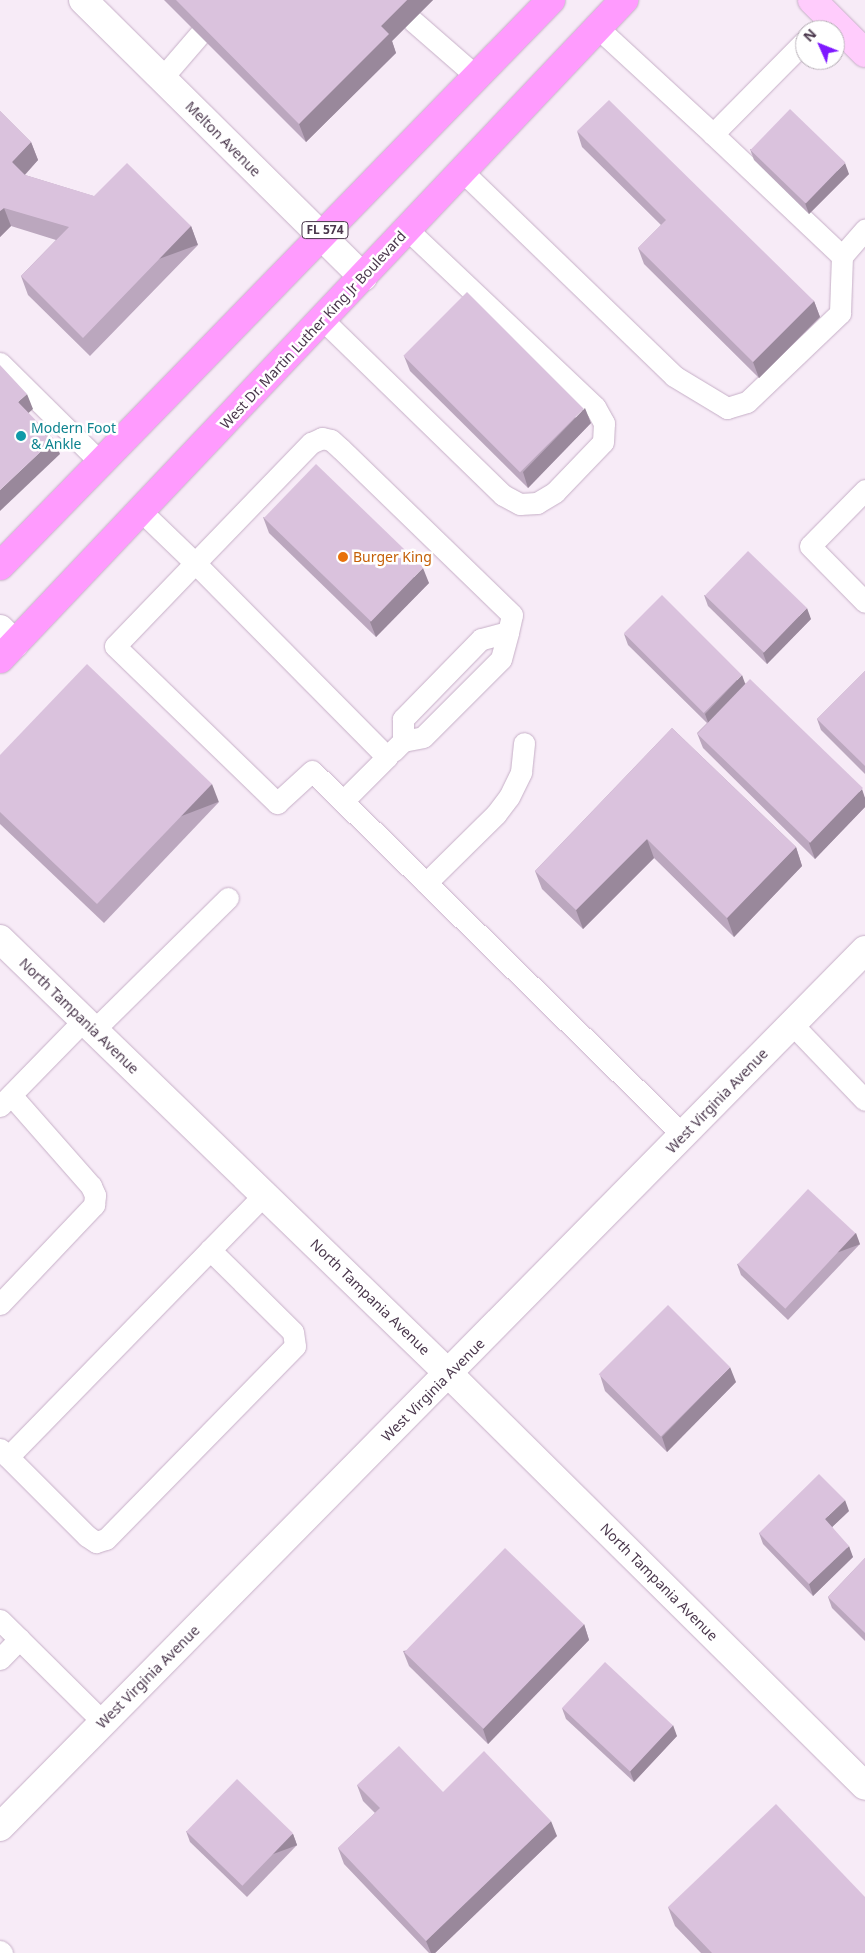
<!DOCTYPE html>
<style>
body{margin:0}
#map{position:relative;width:865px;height:1953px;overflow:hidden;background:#f7ebf7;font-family:"Noto Sans",sans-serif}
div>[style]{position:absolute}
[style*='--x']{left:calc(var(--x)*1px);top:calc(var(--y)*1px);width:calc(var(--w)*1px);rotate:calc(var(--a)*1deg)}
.roads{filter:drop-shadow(0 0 1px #c6afc7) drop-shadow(0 0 1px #c6afc7)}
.service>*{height:21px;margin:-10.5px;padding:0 10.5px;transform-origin:10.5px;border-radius:10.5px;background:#fff}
.minor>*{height:28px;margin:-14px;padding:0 14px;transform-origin:14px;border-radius:14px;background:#fff}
.secondary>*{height:28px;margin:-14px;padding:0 14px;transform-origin:14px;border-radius:14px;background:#ffccfc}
.primary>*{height:28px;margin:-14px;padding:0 14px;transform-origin:14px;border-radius:14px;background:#ff9bfe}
.wall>*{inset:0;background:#bba7be}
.shaded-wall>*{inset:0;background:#99889b;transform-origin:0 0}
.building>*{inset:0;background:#dac2dd;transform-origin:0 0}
.dots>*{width:14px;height:14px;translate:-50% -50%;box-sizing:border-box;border:2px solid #fff;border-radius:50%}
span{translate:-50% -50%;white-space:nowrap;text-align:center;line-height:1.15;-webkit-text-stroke:5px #fff;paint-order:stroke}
.shield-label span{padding:1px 4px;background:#fff;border:1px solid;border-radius:4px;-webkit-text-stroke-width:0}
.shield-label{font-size:12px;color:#4a374c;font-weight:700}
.street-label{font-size:14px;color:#4a374c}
.culture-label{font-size:14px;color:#0d838f}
.left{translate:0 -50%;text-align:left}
.food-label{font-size:14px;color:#c56008}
.north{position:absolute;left:795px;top:20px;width:50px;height:50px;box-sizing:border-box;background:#fff;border:1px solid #b7afb7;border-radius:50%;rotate:314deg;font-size:14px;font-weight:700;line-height:20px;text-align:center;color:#4a374c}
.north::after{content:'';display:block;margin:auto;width:18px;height:22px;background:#7f19ff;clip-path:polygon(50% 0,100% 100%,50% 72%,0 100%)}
</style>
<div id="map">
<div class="roads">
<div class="service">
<i style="--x:413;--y:21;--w:84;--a:41.1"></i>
<i style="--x:599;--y:29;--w:155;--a:42.6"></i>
<i style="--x:805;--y:41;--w:131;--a:134.7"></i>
<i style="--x:713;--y:134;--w:178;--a:43.4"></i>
<i style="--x:162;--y:78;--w:57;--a:-49.3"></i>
<i style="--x:463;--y:172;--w:293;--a:44"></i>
<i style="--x:674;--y:376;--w:62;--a:31.1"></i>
<i style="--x:727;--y:408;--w:21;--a:-17"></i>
<i style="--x:747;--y:402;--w:129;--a:-43.7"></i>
<i style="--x:840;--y:313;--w:57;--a:-88"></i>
<i style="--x:842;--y:256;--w:35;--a:-49"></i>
<i style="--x:323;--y:320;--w:251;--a:44.2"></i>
<i style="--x:503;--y:495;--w:19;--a:28"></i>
<i style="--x:520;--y:504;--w:17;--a:-3"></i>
<i style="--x:537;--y:503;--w:21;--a:-31"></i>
<i style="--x:555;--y:492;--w:69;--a:-46.2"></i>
<i style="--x:603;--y:442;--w:19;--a:-87"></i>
<i style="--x:604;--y:423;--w:18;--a:-119"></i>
<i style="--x:595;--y:407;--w:257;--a:-136.6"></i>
<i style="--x:0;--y:363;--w:141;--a:44.7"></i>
<i style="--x:865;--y:490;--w:78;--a:134.5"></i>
<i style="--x:810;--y:546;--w:78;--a:45.5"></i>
<i style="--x:141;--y:511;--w:75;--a:43.9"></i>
<i style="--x:195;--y:563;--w:115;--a:133.9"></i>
<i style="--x:115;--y:646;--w:226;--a:44.1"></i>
<i style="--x:277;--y:803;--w:47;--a:-42.4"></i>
<i style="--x:312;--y:771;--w:520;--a:44.45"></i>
<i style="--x:393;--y:751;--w:14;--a:-45"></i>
<i style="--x:403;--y:741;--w:20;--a:-11"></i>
<i style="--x:423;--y:737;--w:110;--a:-45"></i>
<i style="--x:501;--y:659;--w:28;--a:-75"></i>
<i style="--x:343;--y:801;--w:62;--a:-45"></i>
<i style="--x:387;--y:757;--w:273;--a:-134.7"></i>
<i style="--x:195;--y:563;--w:167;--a:-46"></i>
<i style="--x:311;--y:443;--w:12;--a:-24"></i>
<i style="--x:322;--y:438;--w:9;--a:13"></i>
<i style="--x:331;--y:440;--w:13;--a:42"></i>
<i style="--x:341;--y:449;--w:238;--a:44.1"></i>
<i style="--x:512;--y:615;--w:17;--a:103"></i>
<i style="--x:508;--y:632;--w:28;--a:165"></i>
<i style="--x:481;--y:639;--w:112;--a:134.3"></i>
<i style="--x:403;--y:719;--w:22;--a:90"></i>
<i style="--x:426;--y:883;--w:98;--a:-44.6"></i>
<i style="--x:496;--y:814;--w:21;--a:-53"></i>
<i style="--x:509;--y:797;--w:28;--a:-64"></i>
<i style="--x:521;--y:772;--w:29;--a:-84"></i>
<i style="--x:792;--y:1024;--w:105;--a:46.2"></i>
<i style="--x:94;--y:1030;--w:188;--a:-44.6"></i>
<i style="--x:0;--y:1106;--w:120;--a:-45.7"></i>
<i style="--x:0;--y:1304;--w:137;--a:-46.5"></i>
<i style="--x:94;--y:1205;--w:10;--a:-84"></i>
<i style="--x:95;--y:1195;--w:10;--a:-114"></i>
<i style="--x:91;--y:1186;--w:121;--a:-131.3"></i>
<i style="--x:0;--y:1449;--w:123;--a:45"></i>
<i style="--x:87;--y:1536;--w:11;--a:34"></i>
<i style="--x:96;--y:1542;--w:10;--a:-17"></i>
<i style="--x:106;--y:1539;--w:270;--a:-45.6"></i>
<i style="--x:295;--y:1346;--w:14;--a:-98"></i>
<i style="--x:293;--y:1332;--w:117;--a:-135.3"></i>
<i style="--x:8;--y:1457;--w:366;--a:-45.7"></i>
<i style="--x:0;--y:1620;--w:146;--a:44.7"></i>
<i style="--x:0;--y:1659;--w:28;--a:-46"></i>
<i style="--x:0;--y:1951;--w:3;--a:45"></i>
</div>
<div class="minor">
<i style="--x:83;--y:0;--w:394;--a:44.7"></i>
<i style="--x:0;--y:629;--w:21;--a:45"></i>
<i style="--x:0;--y:939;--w:625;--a:44.09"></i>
<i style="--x:449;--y:1374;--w:585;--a:44.72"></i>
<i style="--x:0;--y:1827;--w:1232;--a:-45.39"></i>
</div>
<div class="secondary">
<i style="--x:812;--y:0;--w:75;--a:45"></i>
</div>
<div class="primary">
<i style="--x:0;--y:566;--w:790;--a:-45.77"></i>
<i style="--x:0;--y:659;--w:908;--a:-46.56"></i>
</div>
</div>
<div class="wall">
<i style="clip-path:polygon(164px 0,433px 0,392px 41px,396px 53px,306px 142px)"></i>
<i style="clip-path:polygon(0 111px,31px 142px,38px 160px,25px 175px,191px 226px,198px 245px,90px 356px,28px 295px,21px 276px,56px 240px,11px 226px,0 237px)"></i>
<i style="clip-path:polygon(577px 131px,814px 301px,820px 317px,759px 378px,644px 264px,638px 248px,661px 225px,582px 147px)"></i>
<i style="clip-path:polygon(750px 149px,849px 174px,809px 214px,754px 160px)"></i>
<i style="clip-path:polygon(404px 356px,591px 423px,528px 488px,410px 371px)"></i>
<i style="clip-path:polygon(263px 517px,429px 583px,376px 637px,269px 533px)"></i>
<i style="clip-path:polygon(704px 595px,811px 619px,767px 664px,708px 606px)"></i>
<i style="clip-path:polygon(624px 634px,745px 683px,865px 798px,865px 807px,815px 859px,703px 748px,697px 733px,707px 723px,628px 645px)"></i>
<i style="clip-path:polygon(865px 671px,865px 774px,821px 730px,817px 719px)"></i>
<i style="clip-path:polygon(672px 728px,796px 847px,802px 866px,734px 937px,654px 858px,583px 929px,542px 889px,535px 871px)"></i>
<i style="clip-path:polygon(0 755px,219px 802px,104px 923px,0 824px)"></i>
<i style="clip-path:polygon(860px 1244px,788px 1320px,741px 1275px,737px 1264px)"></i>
<i style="clip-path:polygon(600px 1375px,736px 1382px,667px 1452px,605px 1391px)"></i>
<i style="clip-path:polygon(849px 1511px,832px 1527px,853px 1557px,813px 1596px,763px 1544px,759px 1533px)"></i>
<i style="clip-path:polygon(865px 1558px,865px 1641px,832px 1608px,828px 1597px)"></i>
<i style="clip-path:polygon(584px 1624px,589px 1640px,488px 1744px,409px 1666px,403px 1651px)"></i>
<i style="clip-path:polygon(562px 1708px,677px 1736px,634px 1782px,566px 1719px)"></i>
<i style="clip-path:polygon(357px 1785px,443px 1792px,557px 1836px,435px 1953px,429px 1953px,344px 1864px,338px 1848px,375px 1813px,363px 1801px)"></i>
<i style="clip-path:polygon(186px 1831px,293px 1834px,297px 1845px,247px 1897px,190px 1842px)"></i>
<i style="clip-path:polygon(668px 1907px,865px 1953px,701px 1953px,675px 1926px)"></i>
</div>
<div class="shaded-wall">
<i style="clip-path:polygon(407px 0,433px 0,392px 41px,396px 53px,306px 142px,299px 124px,381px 26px)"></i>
<i style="clip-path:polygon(31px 142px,38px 160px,19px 181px,12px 162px)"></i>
<i style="clip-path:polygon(845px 163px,849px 174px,809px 214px,805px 203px)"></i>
<i style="clip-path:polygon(4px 208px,11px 226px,0 237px,0 211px)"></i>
<i style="left:191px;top:226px;width:20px;height:156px;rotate:70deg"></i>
<i style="clip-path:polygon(814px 301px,820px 317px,759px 378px,753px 362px)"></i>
<i style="clip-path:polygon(27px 394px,33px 409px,24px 417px,18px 402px)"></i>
<i style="clip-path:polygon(585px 408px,591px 423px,528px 488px,523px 472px)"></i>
<i style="clip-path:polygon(54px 439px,60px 454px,0 511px,0 490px)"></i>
<i style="clip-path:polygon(423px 568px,429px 583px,376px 637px,370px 622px)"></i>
<i style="clip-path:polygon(807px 608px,811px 619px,767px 664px,763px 653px)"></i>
<i style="clip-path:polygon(742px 675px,746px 686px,709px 725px,705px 714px)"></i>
<i style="left:212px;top:784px;width:19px;height:166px;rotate:69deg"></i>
<i style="clip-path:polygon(862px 789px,865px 798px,865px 807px,815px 859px,809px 843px)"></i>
<i style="clip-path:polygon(647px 839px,654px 858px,583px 929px,576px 910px)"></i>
<i style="clip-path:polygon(796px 847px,802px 866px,734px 937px,727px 918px)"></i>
<i style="left:856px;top:1233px;width:12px;height:105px;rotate:70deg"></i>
<i style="clip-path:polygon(730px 1367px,736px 1382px,667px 1452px,662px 1437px)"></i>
<i style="clip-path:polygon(845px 1500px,849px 1511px,829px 1530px,825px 1519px)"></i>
<i style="clip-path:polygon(849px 1546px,853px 1557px,813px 1596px,809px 1584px)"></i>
<i style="clip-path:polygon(584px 1624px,589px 1640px,488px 1744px,483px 1729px)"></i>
<i style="clip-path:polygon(673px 1725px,677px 1736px,634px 1782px,630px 1771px)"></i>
<i style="clip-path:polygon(551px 1821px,557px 1836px,435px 1953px,431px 1953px,426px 1941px)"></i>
<i style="left:293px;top:1834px;width:12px;height:72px;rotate:70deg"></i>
</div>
<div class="building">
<i style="clip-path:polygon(176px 0,407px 0,381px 26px,389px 34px,299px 124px)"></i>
<i style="clip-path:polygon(609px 100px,814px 301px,753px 362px,638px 248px,666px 220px,577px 131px)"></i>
<i style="left:790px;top:109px;width:77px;height:57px;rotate:44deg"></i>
<i style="clip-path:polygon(0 111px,31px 142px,12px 162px,25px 175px,94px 196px,127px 163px,191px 226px,83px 338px,21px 276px,69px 227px,4px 208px,0 211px)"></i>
<i style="left:467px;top:292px;width:165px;height:90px;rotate:45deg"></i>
<i style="clip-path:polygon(0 365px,27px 394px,18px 402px,54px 439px,0 490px)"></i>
<i style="left:316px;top:464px;width:149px;height:75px;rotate:44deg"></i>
<i style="left:748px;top:551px;width:82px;height:62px;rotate:44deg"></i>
<i style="left:662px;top:595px;width:113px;height:54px;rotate:45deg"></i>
<i style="clip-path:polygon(87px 664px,212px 784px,97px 904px,0 812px,0 755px)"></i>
<i style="clip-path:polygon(865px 671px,865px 766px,817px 719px)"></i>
<i style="left:750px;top:679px;width:157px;height:76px;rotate:44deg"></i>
<i style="clip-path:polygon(672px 728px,796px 847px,727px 918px,647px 839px,576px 910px,535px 871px)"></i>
<i style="left:808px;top:1189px;width:65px;height:103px;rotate:43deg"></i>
<i style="left:668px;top:1305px;width:88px;height:98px;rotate:45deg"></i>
<i style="clip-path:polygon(819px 1474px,845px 1500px,825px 1519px,849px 1546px,809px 1584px,759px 1533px)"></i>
<i style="left:505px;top:1548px;width:110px;height:145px;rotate:44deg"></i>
<i style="clip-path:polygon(865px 1558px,865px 1633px,828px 1597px)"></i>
<i style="left:605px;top:1662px;width:93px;height:63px;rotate:43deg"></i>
<i style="clip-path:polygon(399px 1746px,443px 1792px,484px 1751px,551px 1821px,426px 1941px,338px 1848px,380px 1808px,357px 1785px)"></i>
<i style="left:237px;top:1779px;width:78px;height:73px;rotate:44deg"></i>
<i style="clip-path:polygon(776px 1804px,865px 1897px,865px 1953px,712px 1953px,668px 1907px)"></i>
</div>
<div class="dots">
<i style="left:21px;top:436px;background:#0f9aa8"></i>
<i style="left:343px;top:557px;background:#e8710a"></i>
</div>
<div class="shield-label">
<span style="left:325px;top:230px">FL 574</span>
</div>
<div class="street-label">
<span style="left:223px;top:139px;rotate:45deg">Melton Avenue</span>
<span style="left:313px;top:330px;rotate:-47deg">West Dr. Martin Luther King Jr Boulevard</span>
<span style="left:79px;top:1016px;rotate:44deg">North Tampania Avenue</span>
<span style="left:717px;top:1101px;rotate:-46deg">West Virginia Avenue</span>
<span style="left:370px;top:1297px;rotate:44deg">North Tampania Avenue</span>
<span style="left:433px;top:1390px;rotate:-45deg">West Virginia Avenue</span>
<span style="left:659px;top:1582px;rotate:45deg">North Tampania Avenue</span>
<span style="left:148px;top:1677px;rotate:-45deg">West Virginia Avenue</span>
</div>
<div class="culture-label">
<span class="left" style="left:31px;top:436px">Modern Foot<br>&amp; Ankle</span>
</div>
<div class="food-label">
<span class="left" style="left:353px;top:557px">Burger King</span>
</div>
<div class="north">N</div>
</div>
